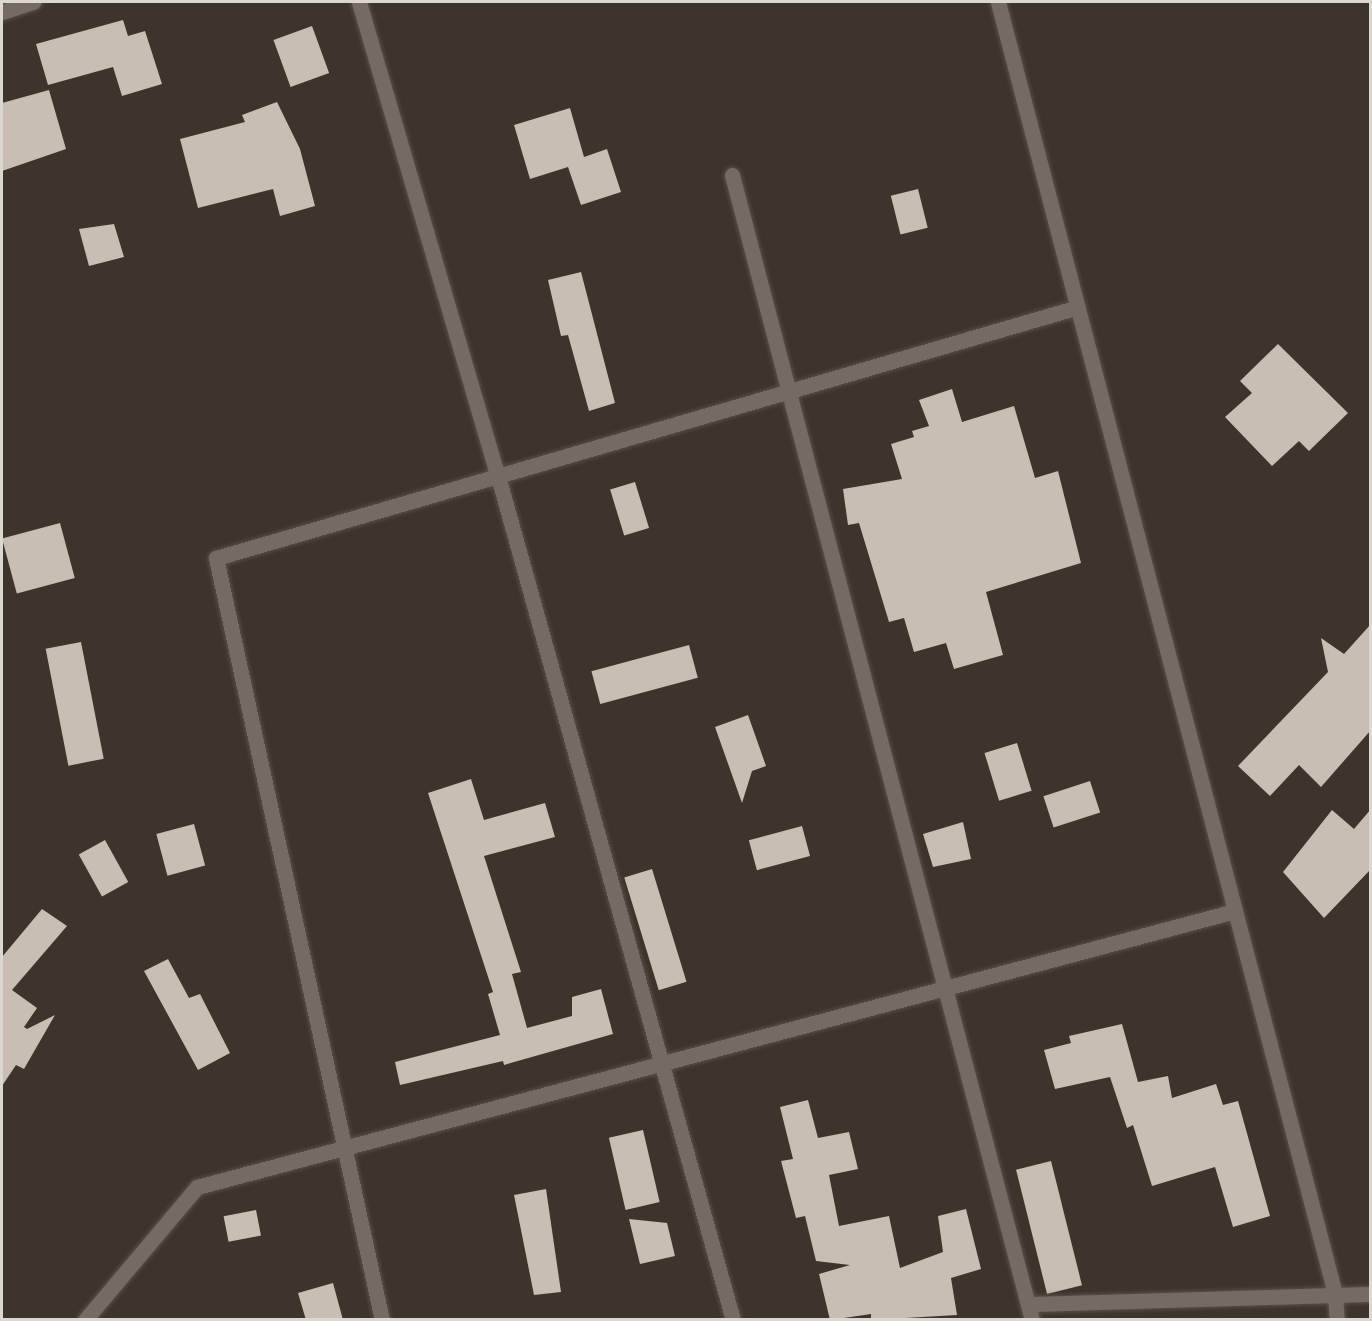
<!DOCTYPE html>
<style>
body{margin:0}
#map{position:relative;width:1372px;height:1321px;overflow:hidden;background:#3d342b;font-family:"PT Sans",sans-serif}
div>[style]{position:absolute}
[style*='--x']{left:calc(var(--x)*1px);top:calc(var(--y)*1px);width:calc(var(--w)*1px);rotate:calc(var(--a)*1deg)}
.building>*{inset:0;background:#c9beb3;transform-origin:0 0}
.roads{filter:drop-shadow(0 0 2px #585049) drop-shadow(0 0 2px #585049)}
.street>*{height:15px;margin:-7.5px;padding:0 7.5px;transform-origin:7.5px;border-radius:7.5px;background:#756b62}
span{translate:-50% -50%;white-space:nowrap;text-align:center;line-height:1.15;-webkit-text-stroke:6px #3d342b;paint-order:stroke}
.frame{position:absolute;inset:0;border:3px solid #ddd7d1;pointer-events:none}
</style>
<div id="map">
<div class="building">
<i style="clip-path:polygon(123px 20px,128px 36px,145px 31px,162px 84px,122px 96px,113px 67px,48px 85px,36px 44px)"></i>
<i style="left:312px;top:26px;width:50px;height:41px;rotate:70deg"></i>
<i style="clip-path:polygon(49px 90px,66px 149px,2px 171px,2px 103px)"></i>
<i style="clip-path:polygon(277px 102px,300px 149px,315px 206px,280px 216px,273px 189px,198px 208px,180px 139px,245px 122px,242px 115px)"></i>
<i style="clip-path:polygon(570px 108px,584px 157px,607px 149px,621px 192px,581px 205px,568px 167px,530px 179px,514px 125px)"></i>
<i style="left:918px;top:189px;width:40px;height:28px;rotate:76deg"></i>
<i style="clip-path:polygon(114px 224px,124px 257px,89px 266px,79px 229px)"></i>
<i style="clip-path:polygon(581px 272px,615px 403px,589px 411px,568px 335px,561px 336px,548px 280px)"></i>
<i style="clip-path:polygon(1278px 344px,1348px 413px,1309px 451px,1299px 441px,1272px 466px,1225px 417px,1252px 393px,1240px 381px)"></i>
<i style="clip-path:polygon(952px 389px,962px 422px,1014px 406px,1035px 478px,1058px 471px,1081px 563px,986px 592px,1003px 655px,954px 669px,946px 643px,914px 652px,904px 618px,889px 622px,859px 523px,848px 525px,843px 489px,902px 479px,891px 444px,914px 437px,912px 431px,929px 426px,919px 400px)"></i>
<i style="left:635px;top:482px;width:48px;height:26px;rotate:73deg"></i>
<i style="left:60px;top:523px;width:57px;height:60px;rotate:75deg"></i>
<i style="clip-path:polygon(1371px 624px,1371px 730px,1321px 787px,1299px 765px,1270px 796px,1238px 766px,1328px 672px,1321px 638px,1344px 654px)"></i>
<i style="left:81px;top:642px;width:119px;height:36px;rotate:79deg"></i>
<i style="left:689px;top:645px;width:34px;height:101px;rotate:75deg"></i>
<i style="clip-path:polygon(748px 715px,766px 766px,752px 771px,742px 803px,715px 727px)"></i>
<i style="left:1017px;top:743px;width:50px;height:34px;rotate:73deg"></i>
<i style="clip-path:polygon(471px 779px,484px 820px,545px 803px,555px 837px,484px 856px,521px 972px,512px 974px,527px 1028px,572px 1016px,572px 997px,601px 989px,613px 1034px,504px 1065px,503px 1061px,400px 1085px,395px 1062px,500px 1035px,488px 994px,493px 992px,428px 793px)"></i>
<i style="left:1090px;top:781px;width:33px;height:49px;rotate:72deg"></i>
<i style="clip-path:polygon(1371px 809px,1371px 869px,1324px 918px,1283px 872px,1332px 810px,1354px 829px)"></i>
<i style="clip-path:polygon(963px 822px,971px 859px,933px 867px,923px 834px)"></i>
<i style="left:194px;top:824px;width:43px;height:39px;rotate:75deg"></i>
<i style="left:802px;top:826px;width:31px;height:55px;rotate:75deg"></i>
<i style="left:105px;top:840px;width:48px;height:30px;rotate:61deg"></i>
<i style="left:652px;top:869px;width:118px;height:29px;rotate:73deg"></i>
<i style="clip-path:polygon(42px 909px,67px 926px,12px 990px,37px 1008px,24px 1027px,27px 1029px,55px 1015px,24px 1069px,16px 1065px,2px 1086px,2px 957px)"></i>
<i style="clip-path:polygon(168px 959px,189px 998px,200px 994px,230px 1053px,198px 1070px,144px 971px)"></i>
<i style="clip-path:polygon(1122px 1024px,1138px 1082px,1168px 1076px,1172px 1098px,1216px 1084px,1223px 1105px,1238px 1101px,1270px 1216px,1233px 1227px,1215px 1167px,1152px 1186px,1133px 1125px,1127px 1128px,1110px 1077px,1055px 1089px,1044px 1050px,1071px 1043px,1069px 1036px)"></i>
<i style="clip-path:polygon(808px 1100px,818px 1138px,849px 1132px,858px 1169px,829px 1175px,839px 1226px,889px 1216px,900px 1268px,943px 1252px,938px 1216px,966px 1209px,981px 1269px,951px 1278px,957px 1315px,871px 1320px,871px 1314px,830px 1320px,819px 1274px,850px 1265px,816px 1261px,805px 1216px,796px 1218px,781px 1161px,793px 1159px,780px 1107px)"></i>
<i style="left:643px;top:1130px;width:74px;height:35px;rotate:77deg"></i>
<i style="left:1051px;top:1161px;width:128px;height:36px;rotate:76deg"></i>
<i style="clip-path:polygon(546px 1189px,561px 1292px,534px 1295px,514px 1195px)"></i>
<i style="left:256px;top:1210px;width:26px;height:33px;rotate:79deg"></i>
<i style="clip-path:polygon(629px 1219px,667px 1223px,675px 1256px,640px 1264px)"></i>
<i style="clip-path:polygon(333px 1283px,343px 1320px,306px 1320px,298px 1293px)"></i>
</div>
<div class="roads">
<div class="street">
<i style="--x:359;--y:2;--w:494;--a:73.7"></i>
<i style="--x:498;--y:476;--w:876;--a:74.44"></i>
<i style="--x:998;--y:2;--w:1335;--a:75.38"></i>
<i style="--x:1335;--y:1294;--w:26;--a:86"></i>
<i style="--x:2;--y:12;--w:33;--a:-18"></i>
<i style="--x:732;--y:175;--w:1184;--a:75.32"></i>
<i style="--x:1031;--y:1304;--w:339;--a:-1.7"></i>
<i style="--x:85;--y:1320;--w:174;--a:-49.9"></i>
<i style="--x:197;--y:1187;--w:1074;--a:-14.89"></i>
<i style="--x:382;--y:1320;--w:780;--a:-102.29"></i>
<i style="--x:216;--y:558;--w:895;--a:-16.23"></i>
</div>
</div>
<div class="frame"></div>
</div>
